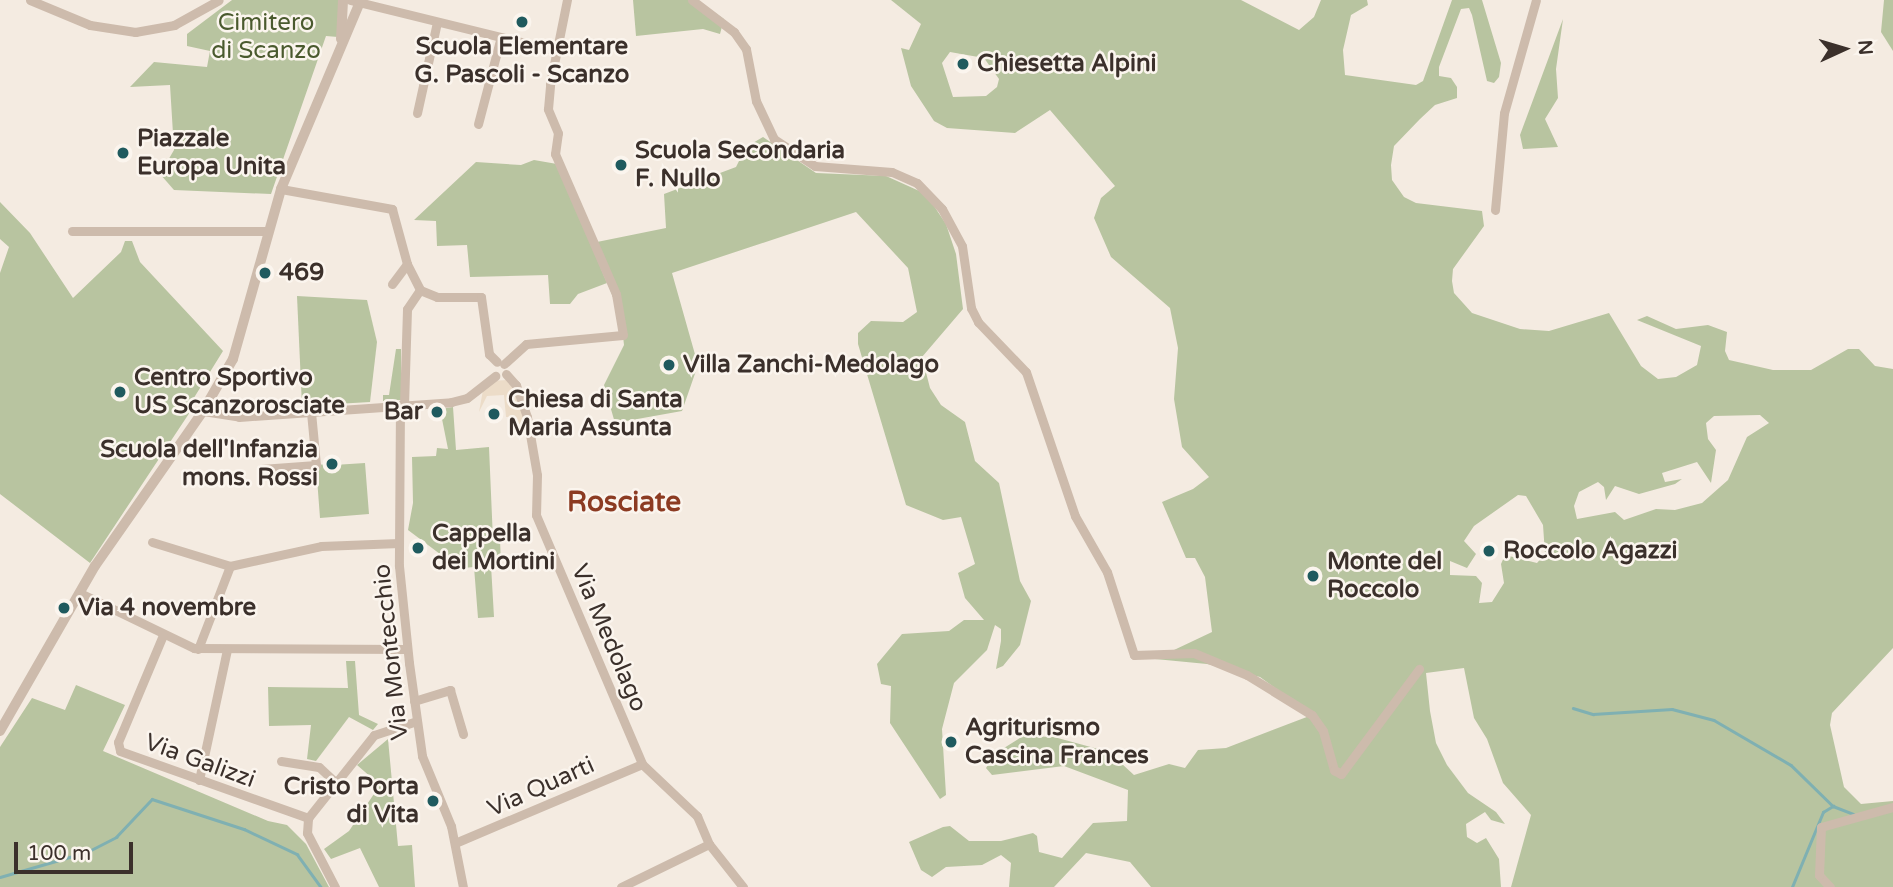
<!DOCTYPE html>
<style>
body{margin:0}
#map{position:relative;width:1893px;height:887px;overflow:hidden;background:#f4ebe1;font-family:"Varela Round",sans-serif}
div>[style]{position:absolute}
[style*='--x']{left:calc(var(--x)*1px);top:calc(var(--y)*1px);width:calc(var(--w)*1px);rotate:calc(var(--a)*1deg)}
.green>*{inset:0;background:#b8c4a0}
.plaza>*{inset:0;background:#ecdcc8}
.stream>*{height:2.5px;margin:-1.25px;padding:0 1.25px;transform-origin:1.25px;border-radius:1.25px;background:#7fb0b2}
.minor>*{height:9px;margin:-4.5px;padding:0 4.5px;transform-origin:4.5px;border-radius:4.5px;background:#cdbbac}
.tertiary>*{height:10px;margin:-5px;padding:0 5px;transform-origin:5px;border-radius:5px;background:#cdbbac}
.dots>*{width:19px;height:19px;translate:-50% -50%;box-sizing:border-box;border:4px solid #fbf5ee;border-radius:50%}
span{translate:-50% -50%;white-space:nowrap;text-align:center;line-height:1.15;-webkit-text-stroke:5px #fbf5ee;paint-order:stroke}
.park-label{font-size:24px;color:#4a5a2e}
.poi-label{font-size:24px;color:#3b302b;font-weight:700}
.left{translate:0 -50%;text-align:left}
.right{translate:-100% -50%;text-align:right}
.street-label{font-size:24px;color:#3b302b}
.quarter-label{font-size:28px;color:#8c3b22;font-weight:700}
.north{position:absolute;left:1809px;top:14px;width:70px;height:70px;-webkit-text-stroke:5px #fbf5ee;paint-order:stroke;rotate:86deg;font-size:19px;font-weight:700;line-height:28px;text-align:center;color:#3b302b}
.north::after{content:'';display:block;margin:auto;width:24px;height:32px;background:#3b302b;clip-path:polygon(50% 0,100% 100%,50% 72%,0 100%)}
.scale{position:absolute;left:14px;top:842px;width:119px;height:32px;box-sizing:border-box;border:4px solid #3b302b;border-top:0;padding-left:9px;font-size:21px;line-height:24px;white-space:nowrap;color:#3b302b;-webkit-text-stroke:5px #fbf5ee;paint-order:stroke}
</style>
<div id="map">
<div class="green">
<i style="clip-path:polygon(232px 0,340px 0,338px 37px,326px 36px,271px 194px,174px 190px,160px 174px,174px 150px,170px 85px,130px 87px,154px 62px,207px 67px,210px 51px,187px 46px,187px 34px)"></i>
<i style="clip-path:polygon(633px 0,696px 0,724px 19px,720px 34px,703px 29px,636px 36px)"></i>
<i style="clip-path:polygon(evenodd,891px 0,1241px 0,1299px 30px,1314px 17px,1321px 0,1367px 0,1368px 5px,1351px 15px,1343px 50px,1345px 75px,1416px 85px,1423px 81px,1452px 0,1482px 0,1501px 63px,1499px 77px,1494px 83px,1487px 81px,1472px 15px,1469px 8px,1461px 9px,1439px 67px,1439px 76px,1451px 78px,1457px 87px,1457px 98px,1435px 105px,1420px 119px,1394px 146px,1391px 165px,1392px 180px,1404px 197px,1416px 203px,1482px 211px,1484px 226px,1453px 269px,1452px 281px,1454px 293px,1472px 313px,1520px 329px,1549px 331px,1609px 313px,1641px 366px,1658px 379px,1676px 377px,1697px 365px,1701px 346px,1637px 320px,1647px 316px,1676px 329px,1708px 325px,1727px 332px,1725px 351px,1729px 360px,1773px 370px,1811px 370px,1848px 349px,1859px 349px,1875px 366px,1893px 369px,1893px 648px,1832px 713px,1830px 725px,1844px 787px,1861px 804px,1893px 801px,1893px 887px,1511px 887px,1531px 815px,1503px 783px,1487px 739px,1474px 718px,1464px 668px,1426px 673px,1430px 711px,1436px 743px,1447px 765px,1468px 793px,1496px 812px,1505px 824px,1491px 820px,1485px 812px,1466px 824px,1467px 837px,1477px 843px,1486px 838px,1499px 859px,1501px 887px,1151px 887px,1130px 862px,1086px 853px,1054px 887px,1009px 887px,1011px 863px,1001px 855px,982px 865px,946px 867px,932px 877px,921px 870px,909px 842px,943px 827px,950px 826px,969px 841px,1001px 841px,1033px 833px,1037px 836px,1039px 852px,1062px 858px,1093px 823px,1127px 821px,1128px 790px,1064px 766px,992px 775px,986px 768px,996px 753px,1023px 736px,1054px 737px,1109px 752px,1134px 775px,1169px 764px,1185px 768px,1198px 750px,1226px 748px,1312px 715px,1260px 677px,1207px 664px,1155px 659px,1212px 632px,1205px 577px,1195px 558px,1186px 558px,1162px 502px,1193px 489px,1209px 477px,1182px 447px,1174px 399px,1178px 348px,1170px 308px,1111px 257px,1094px 218px,1101px 198px,1115px 186px,1050px 110px,1015px 133px,947px 128px,934px 121px,911px 86px,901px 48px,909px 50px,921px 24px,891px 0,950px 52px,984px 58px,999px 79px,997px 87px,986px 96px,953px 97px,942px 63px,950px 52px,891px 0,1760px 415px,1769px 423px,1747px 437px,1728px 480px,1702px 503px,1675px 510px,1656px 509px,1624px 520px,1615px 512px,1577px 519px,1574px 506px,1579px 492px,1598px 482px,1604px 487px,1606px 500px,1615px 486px,1639px 494px,1675px 484px,1682px 479px,1665px 482px,1662px 473px,1697px 462px,1711px 483px,1716px 450px,1708px 439px,1706px 423px,1714px 416px,1760px 415px,891px 0,1518px 495px,1526px 496px,1543px 525px,1545px 554px,1537px 563px,1505px 555px,1501px 564px,1504px 583px,1492px 602px,1479px 603px,1482px 583px,1476px 576px,1450px 575px,1450px 561px,1467px 568px,1476px 554px,1464px 541px,1474px 526px,1518px 495px)"></i>
<i style="clip-path:polygon(1884px 0,1893px 0,1893px 51px,1881px 32px)"></i>
<i style="clip-path:polygon(1563px 19px,1556px 69px,1558px 98px,1545px 119px,1558px 147px,1523px 149px,1520px 135px)"></i>
<i style="clip-path:polygon(763px 137px,816px 173px,886px 176px,926px 194px,946px 224px,956px 254px,963px 309px,922px 357px,930px 388px,941px 405px,965px 422px,975px 461px,999px 483px,1020px 581px,1031px 601px,1020px 645px,1003px 666px,996px 669px,1001px 641px,1001px 629px,995px 625px,987px 650px,954px 683px,942px 729px,946px 795px,940px 799px,890px 723px,891px 686px,881px 684px,877px 664px,902px 634px,949px 631px,964px 620px,984px 620px,965px 598px,958px 573px,975px 564px,961px 517px,943px 520px,906px 505px,858px 344px,858px 333px,871px 321px,903px 322px,917px 312px,908px 268px,856px 212px,672px 273px,698px 365px,682px 411px,615px 423px,604px 385px,624px 345px,621px 318px,592px 243px,666px 228px,664px 194px,736px 167px,746px 147px)"></i>
<i style="clip-path:polygon(534px 160px,557px 164px,607px 283px,578px 294px,570px 304px,550px 304px,548px 275px,470px 277px,467px 245px,437px 246px,436px 221px,414px 220px,476px 162px,521px 165px)"></i>
<i style="clip-path:polygon(0 202px,30px 233px,73px 298px,121px 252px,125px 241px,132px 241px,140px 262px,223px 351px,187px 409px,190px 412px,90px 563px,0 494px,0 273px,9px 247px,0 239px)"></i>
<i style="clip-path:polygon(297px 296px,367px 300px,377px 342px,370px 402px,302px 406px)"></i>
<i style="clip-path:polygon(396px 349px,401px 349px,401px 400px,383px 401px,383px 395px,389px 395px)"></i>
<i style="clip-path:polygon(453px 407px,456px 450px,489px 447px,493px 540px,500px 540px,501px 564px,491px 565px,494px 617px,478px 618px,474px 567px,442px 570px,440px 554px,408px 530px,413px 503px,412px 457px,436px 456px,437px 448px,448px 449px,440px 409px)"></i>
<i style="clip-path:polygon(328px 458px,334px 458px,334px 465px,365px 463px,369px 514px,320px 518px,316px 465px,328px 464px)"></i>
<i style="clip-path:polygon(346px 661px,355px 661px,359px 715px,378px 724px,373px 730px,349px 717px,316px 761px,307px 759px,311px 725px,269px 726px,268px 687px,348px 688px)"></i>
<i style="clip-path:polygon(76px 685px,125px 705px,103px 751px,268px 821px,287px 825px,306px 844px,329px 887px,0 887px,0 747px,32px 698px,65px 710px)"></i>
<i style="clip-path:polygon(388px 739px,398px 846px,412px 845px,415px 887px,379px 887px,360px 848px,331px 859px,324px 849px,349px 831px,380px 785px,357px 765px)"></i>
</div>
<div class="plaza">
<i style="clip-path:polygon(507px 380px,512px 386px,529px 432px,515px 434px,514px 417px,506px 417px,504px 395px,487px 396px,479px 412px,483px 390px,491px 381px)"></i>
</div>
<div class="stream">
<i style="--x:1573;--y:708;--w:21;--a:17"></i>
<i style="--x:1593;--y:714;--w:79;--a:-3.6"></i>
<i style="--x:1672;--y:709;--w:43;--a:14.7"></i>
<i style="--x:1714;--y:720;--w:89;--a:30.3"></i>
<i style="--x:1791;--y:765;--w:59;--a:44.3"></i>
<i style="--x:0;--y:877;--w:91;--a:-16"></i>
<i style="--x:87;--y:852;--w:33;--a:-27"></i>
<i style="--x:116;--y:837;--w:52;--a:-46.5"></i>
<i style="--x:152;--y:799;--w:97;--a:18.1"></i>
<i style="--x:244;--y:829;--w:59;--a:25.3"></i>
<i style="--x:297;--y:854;--w:41;--a:54"></i>
<i style="--x:1792;--y:887;--w:81;--a:-67.5"></i>
<i style="--x:1823;--y:812;--w:12;--a:-31"></i>
<i style="--x:1833;--y:806;--w:22;--a:21"></i>
</div>
<div class="minor">
<i style="--x:30;--y:0;--w:65;--a:22.6"></i>
<i style="--x:90;--y:25;--w:46;--a:8.8"></i>
<i style="--x:135;--y:32;--w:40;--a:-10"></i>
<i style="--x:174;--y:25;--w:51;--a:-29.1"></i>
<i style="--x:350;--y:0;--w:213;--a:13.8"></i>
<i style="--x:692;--y:0;--w:53;--a:37.3"></i>
<i style="--x:734;--y:32;--w:21;--a:55"></i>
<i style="--x:746;--y:49;--w:53;--a:79.1"></i>
<i style="--x:756;--y:101;--w:42;--a:64.7"></i>
<i style="--x:774;--y:139;--w:49;--a:33.4"></i>
<i style="--x:815;--y:166;--w:77;--a:4.5"></i>
<i style="--x:892;--y:172;--w:27;--a:24"></i>
<i style="--x:917;--y:183;--w:36;--a:46"></i>
<i style="--x:942;--y:209;--w:42;--a:61.6"></i>
<i style="--x:962;--y:246;--w:63;--a:81.7"></i>
<i style="--x:971;--y:308;--w:16;--a:63"></i>
<i style="--x:978;--y:322;--w:69;--a:46.2"></i>
<i style="--x:1026;--y:372;--w:152;--a:71.2"></i>
<i style="--x:1075;--y:516;--w:64;--a:60.3"></i>
<i style="--x:1107;--y:572;--w:87;--a:72"></i>
<i style="--x:1134;--y:655;--w:60;--a:-1.9"></i>
<i style="--x:1194;--y:653;--w:57;--a:22.5"></i>
<i style="--x:1247;--y:675;--w:76;--a:31.6"></i>
<i style="--x:1312;--y:715;--w:19;--a:55"></i>
<i style="--x:1323;--y:731;--w:41;--a:74.2"></i>
<i style="--x:1334;--y:770;--w:8;--a:30"></i>
<i style="--x:1341;--y:774;--w:131;--a:-53.4"></i>
<i style="--x:417;--y:113;--w:93;--a:-77.6"></i>
<i style="--x:478;--y:124;--w:87;--a:-75.3"></i>
<i style="--x:281;--y:189;--w:113;--a:10.2"></i>
<i style="--x:392;--y:209;--w:57;--a:74.7"></i>
<i style="--x:407;--y:264;--w:29;--a:63"></i>
<i style="--x:420;--y:290;--w:18;--a:22"></i>
<i style="--x:437;--y:297;--w:44;--a:0"></i>
<i style="--x:481;--y:297;--w:58;--a:82"></i>
<i style="--x:489;--y:354;--w:11;--a:45"></i>
<i style="--x:1495;--y:210;--w:97;--a:-84.7"></i>
<i style="--x:1504;--y:113;--w:117;--a:-74.2"></i>
<i style="--x:72;--y:231;--w:194;--a:0"></i>
<i style="--x:392;--y:284;--w:25;--a:-53"></i>
<i style="--x:504;--y:364;--w:30;--a:-42"></i>
<i style="--x:526;--y:344;--w:97;--a:-5.3"></i>
<i style="--x:623;--y:335;--w:42;--a:-99.7"></i>
<i style="--x:616;--y:294;--w:153;--a:-113.5"></i>
<i style="--x:555;--y:154;--w:21;--a:-82"></i>
<i style="--x:558;--y:133;--w:26;--a:-113"></i>
<i style="--x:548;--y:109;--w:25;--a:-85"></i>
<i style="--x:550;--y:84;--w:86;--a:-78.6"></i>
<i style="--x:506;--y:374;--w:15;--a:48"></i>
<i style="--x:516;--y:385;--w:34;--a:71"></i>
<i style="--x:527;--y:417;--w:59;--a:80.2"></i>
<i style="--x:537;--y:475;--w:40;--a:91.4"></i>
<i style="--x:536;--y:515;--w:271;--a:66.9"></i>
<i style="--x:642;--y:764;--w:76;--a:43.4"></i>
<i style="--x:697;--y:816;--w:30;--a:67"></i>
<i style="--x:709;--y:844;--w:55;--a:51.7"></i>
<i style="--x:400;--y:405;--w:161;--a:90.4"></i>
<i style="--x:399;--y:566;--w:98;--a:84.1"></i>
<i style="--x:409;--y:663;--w:94;--a:82"></i>
<i style="--x:422;--y:756;--w:76;--a:67.5"></i>
<i style="--x:451;--y:826;--w:62;--a:78.9"></i>
<i style="--x:404;--y:405;--w:96;--a:-88.2"></i>
<i style="--x:407;--y:309;--w:23;--a:-56"></i>
<i style="--x:203;--y:411;--w:36;--a:9"></i>
<i style="--x:239;--y:417;--w:213;--a:-4"></i>
<i style="--x:451;--y:402;--w:16;--a:-14"></i>
<i style="--x:467;--y:398;--w:36;--a:-38"></i>
<i style="--x:261;--y:469;--w:55;--a:-4.2"></i>
<i style="--x:316;--y:465;--w:53;--a:-95.4"></i>
<i style="--x:152;--y:542;--w:82;--a:17.1"></i>
<i style="--x:230;--y:566;--w:93;--a:-12.4"></i>
<i style="--x:321;--y:546;--w:78;--a:-2.2"></i>
<i style="--x:80;--y:593;--w:127;--a:25.8"></i>
<i style="--x:194;--y:648;--w:213;--a:0.3"></i>
<i style="--x:163;--y:635;--w:116;--a:112.8"></i>
<i style="--x:118;--y:742;--w:9;--a:77"></i>
<i style="--x:120;--y:751;--w:200;--a:19.6"></i>
<i style="--x:198;--y:649;--w:89;--a:-68.9"></i>
<i style="--x:414;--y:701;--w:38;--a:-17"></i>
<i style="--x:450;--y:690;--w:46;--a:73.5"></i>
<i style="--x:281;--y:761;--w:38;--a:9"></i>
<i style="--x:319;--y:767;--w:23;--a:43"></i>
<i style="--x:199;--y:780;--w:134;--a:-77.9"></i>
<i style="--x:455;--y:843;--w:203;--a:-22.9"></i>
<i style="--x:335;--y:887;--w:61;--a:-117.4"></i>
<i style="--x:307;--y:833;--w:15;--a:-86"></i>
<i style="--x:308;--y:818;--w:106;--a:-51.5"></i>
<i style="--x:374;--y:735;--w:45;--a:-18"></i>
<i style="--x:621;--y:887;--w:98;--a:-26"></i>
<i style="--x:1830;--y:887;--w:16;--a:-133"></i>
<i style="--x:1819;--y:875;--w:48;--a:-87.6"></i>
<i style="--x:1821;--y:827;--w:75;--a:-15.5"></i>
</div>
<div class="tertiary">
<i style="--x:341;--y:39;--w:39;--a:-87"></i>
<i style="--x:0;--y:731;--w:190;--a:-60.1"></i>
<i style="--x:95;--y:566;--w:189;--a:-55.1"></i>
<i style="--x:203;--y:411;--w:60;--a:-60"></i>
<i style="--x:233;--y:359;--w:177;--a:-74.2"></i>
<i style="--x:281;--y:189;--w:205;--a:-67.1"></i>
</div>
<div class="dots">
<i style="left:522px;top:22px;background:#1f5a5e"></i>
<i style="left:963px;top:64px;background:#1f5a5e"></i>
<i style="left:123px;top:153px;background:#1f5a5e"></i>
<i style="left:621px;top:165px;background:#1f5a5e"></i>
<i style="left:265px;top:273px;background:#1f5a5e"></i>
<i style="left:669px;top:365px;background:#1f5a5e"></i>
<i style="left:120px;top:392px;background:#1f5a5e"></i>
<i style="left:437px;top:412px;background:#1f5a5e"></i>
<i style="left:494px;top:414px;background:#1f5a5e"></i>
<i style="left:332px;top:464px;background:#1f5a5e"></i>
<i style="left:418px;top:548px;background:#1f5a5e"></i>
<i style="left:1489px;top:551px;background:#1f5a5e"></i>
<i style="left:1313px;top:576px;background:#1f5a5e"></i>
<i style="left:64px;top:608px;background:#1f5a5e"></i>
<i style="left:951px;top:742px;background:#1f5a5e"></i>
<i style="left:433px;top:801px;background:#1f5a5e"></i>
</div>
<div class="park-label">
<span style="left:266px;top:37px">Cimitero<br>di Scanzo</span>
</div>
<div class="poi-label">
<span style="left:522px;top:61px">Scuola Elementare<br>G. Pascoli - Scanzo</span>
<span class="left" style="left:977px;top:64px">Chiesetta Alpini</span>
<span class="left" style="left:137px;top:153px">Piazzale<br>Europa Unita</span>
<span class="left" style="left:635px;top:165px">Scuola Secondaria<br>F. Nullo</span>
<span class="left" style="left:279px;top:273px">469</span>
<span class="left" style="left:683px;top:365px">Villa Zanchi-Medolago</span>
<span class="left" style="left:134px;top:392px">Centro Sportivo<br>US Scanzorosciate</span>
<span class="left" style="left:508px;top:414px">Chiesa di Santa<br>Maria Assunta</span>
<span class="right" style="left:423px;top:412px">Bar</span>
<span class="right" style="left:318px;top:464px">Scuola dell'Infanzia<br>mons. Rossi</span>
<span class="left" style="left:432px;top:548px">Cappella<br>dei Mortini</span>
<span class="left" style="left:1503px;top:551px">Roccolo Agazzi</span>
<span class="left" style="left:1327px;top:576px">Monte del<br>Roccolo</span>
<span class="left" style="left:78px;top:608px">Via 4 novembre</span>
<span class="left" style="left:965px;top:742px">Agriturismo<br>Cascina Frances</span>
<span class="right" style="left:419px;top:801px">Cristo Porta<br>di Vita</span>
</div>
<div class="street-label">
<span style="left:609px;top:638px;rotate:67deg">Via Medolago</span>
<span style="left:391px;top:652px;rotate:-96deg">Via Montecchio</span>
<span style="left:200px;top:761px;rotate:20deg">Via Galizzi</span>
<span style="left:541px;top:787px;rotate:-24deg">Via Quarti</span>
</div>
<div class="quarter-label">
<span style="left:624px;top:502px">Rosciate</span>
</div>
<div class="north">N</div>
<div class="scale">100 m</div>
</div>
